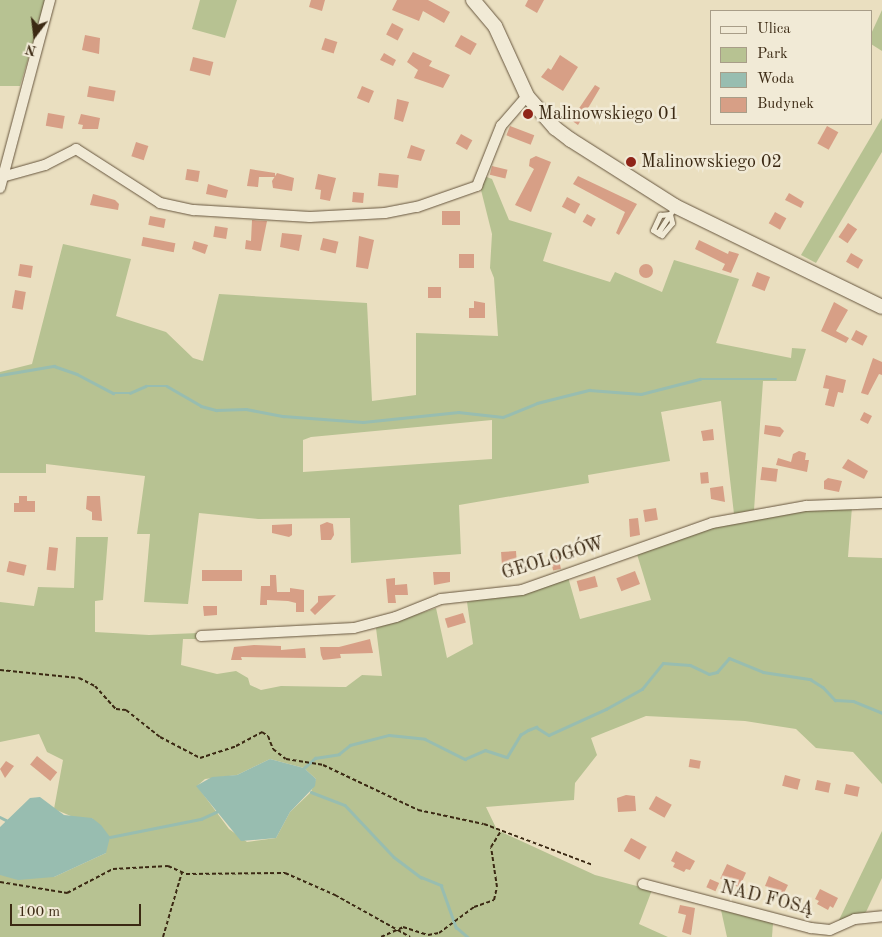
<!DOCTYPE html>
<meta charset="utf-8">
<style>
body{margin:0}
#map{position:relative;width:882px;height:937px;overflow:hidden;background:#eadfc0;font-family:"Old Standard TT",serif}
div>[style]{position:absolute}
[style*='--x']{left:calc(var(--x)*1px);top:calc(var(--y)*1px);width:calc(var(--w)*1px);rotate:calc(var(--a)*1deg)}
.green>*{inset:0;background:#b7c292}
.water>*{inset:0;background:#98bdb0}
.stream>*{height:2.5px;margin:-1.25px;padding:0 1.25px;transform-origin:1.25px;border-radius:1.25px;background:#98bdb0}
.building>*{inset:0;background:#d79f86;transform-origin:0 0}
.round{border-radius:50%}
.path>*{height:2px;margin-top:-1px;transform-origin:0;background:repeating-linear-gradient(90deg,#3b2913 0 4px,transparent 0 6.5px)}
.roads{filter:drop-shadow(0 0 1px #67563e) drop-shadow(0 0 1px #67563e)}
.lane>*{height:5px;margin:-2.5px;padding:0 2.5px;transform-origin:2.5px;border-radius:2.5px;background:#f1ead6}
.street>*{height:10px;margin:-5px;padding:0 5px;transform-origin:5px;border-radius:5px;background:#f1ead6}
.secondary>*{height:14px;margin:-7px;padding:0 7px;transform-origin:7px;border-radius:7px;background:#f1ead6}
.dots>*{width:14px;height:14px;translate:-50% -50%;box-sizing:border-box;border:2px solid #f1ead6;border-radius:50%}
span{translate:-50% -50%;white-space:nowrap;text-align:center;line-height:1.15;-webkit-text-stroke:5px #f1ead6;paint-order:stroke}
.poi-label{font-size:18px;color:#3b2913}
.left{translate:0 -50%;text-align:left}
.street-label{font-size:18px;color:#3b2913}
.legend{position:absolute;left:710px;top:10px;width:162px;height:115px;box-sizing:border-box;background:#f1ead6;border:1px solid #a89d88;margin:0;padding:6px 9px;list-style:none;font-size:15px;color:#3b2913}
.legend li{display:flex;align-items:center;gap:10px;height:25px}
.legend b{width:25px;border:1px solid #a89d88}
.north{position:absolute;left:10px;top:10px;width:50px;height:50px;-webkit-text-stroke:4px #f1ead6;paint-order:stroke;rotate:195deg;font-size:14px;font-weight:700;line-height:20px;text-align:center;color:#3b2913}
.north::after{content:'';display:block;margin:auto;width:18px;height:22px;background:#3b2913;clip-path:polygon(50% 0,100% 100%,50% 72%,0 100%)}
.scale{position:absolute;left:10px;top:904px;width:131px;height:22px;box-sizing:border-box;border:2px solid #3b2913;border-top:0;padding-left:6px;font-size:15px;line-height:18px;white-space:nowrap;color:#3b2913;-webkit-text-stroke:4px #f1ead6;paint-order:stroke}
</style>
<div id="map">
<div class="green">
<i style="clip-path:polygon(0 0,46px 0,20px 86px,0 86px)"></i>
<i style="clip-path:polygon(200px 0,237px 0,225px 38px,192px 29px)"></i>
<i style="clip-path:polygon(882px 10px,882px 51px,871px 44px,871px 34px)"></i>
<i style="clip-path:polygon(882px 118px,882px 152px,816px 263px,801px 255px)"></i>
<i style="clip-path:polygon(evenodd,484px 176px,492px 179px,509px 220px,552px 233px,543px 261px,610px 282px,615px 272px,662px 292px,674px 260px,739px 279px,716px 343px,791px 358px,792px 348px,806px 349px,796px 381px,763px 381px,754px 510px,734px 514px,721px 401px,661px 412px,670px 461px,588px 475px,589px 483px,459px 505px,461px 554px,351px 563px,350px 518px,258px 519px,199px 513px,188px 604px,144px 602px,150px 534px,137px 534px,145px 476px,46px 464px,46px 473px,0 473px,0 372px,32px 364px,63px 244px,131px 259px,116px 316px,166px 332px,193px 358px,203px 361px,219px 294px,367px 303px,372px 401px,416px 395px,416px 333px,498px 336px,494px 278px,490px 268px,492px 234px,481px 190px,484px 176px,492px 420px,492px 459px,303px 472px,303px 440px,311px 437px,492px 420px)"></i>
<i style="clip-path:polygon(evenodd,852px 507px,848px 557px,882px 558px,882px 784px,853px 752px,816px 748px,796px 729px,745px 721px,646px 716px,591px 738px,597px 755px,575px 783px,574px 800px,486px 807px,497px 830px,595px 875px,652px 890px,639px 924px,668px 937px,0 937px,0 875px,54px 877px,106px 853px,92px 818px,78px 819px,54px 809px,63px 760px,47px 752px,39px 734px,0 742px,0 602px,34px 606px,38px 587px,74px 588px,76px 537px,108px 537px,103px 600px,95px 601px,95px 632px,149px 635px,199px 633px,198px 639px,183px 639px,181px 665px,217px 674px,236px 671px,248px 678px,250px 685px,261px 690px,281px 686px,340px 687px,346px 687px,362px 675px,382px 676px,376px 628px,436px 608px,447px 658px,473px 644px,467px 602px,533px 589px,568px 577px,580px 619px,651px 600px,636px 551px,712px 525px,799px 510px,852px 507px,270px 759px,304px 768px,316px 779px,311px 792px,290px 812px,276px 838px,247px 842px,229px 829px,197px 786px,205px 779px,237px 775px,270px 759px)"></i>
<i style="clip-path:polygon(882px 831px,882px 878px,866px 912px,838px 922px)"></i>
<i style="clip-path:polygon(721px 910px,773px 923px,772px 937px,727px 937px)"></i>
</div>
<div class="water">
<i style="clip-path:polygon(270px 759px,304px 768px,316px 779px,315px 786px,290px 812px,276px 838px,241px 841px,196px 786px,212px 777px,237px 775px)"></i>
<i style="clip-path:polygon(40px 797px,64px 815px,92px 818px,101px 825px,110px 837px,106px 853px,54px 877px,18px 880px,0 875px,0 827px,30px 798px)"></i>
</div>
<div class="stream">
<i style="--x:0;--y:375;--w:55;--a:-9.5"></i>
<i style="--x:54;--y:366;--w:24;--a:19"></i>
<i style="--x:77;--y:374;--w:41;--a:27.8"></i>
<i style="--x:113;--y:393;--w:17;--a:0"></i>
<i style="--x:130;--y:393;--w:17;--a:-24"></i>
<i style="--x:146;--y:386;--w:21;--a:0"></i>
<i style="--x:167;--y:386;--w:39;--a:30"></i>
<i style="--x:201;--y:406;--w:16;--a:15"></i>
<i style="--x:216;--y:410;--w:30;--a:-2"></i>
<i style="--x:246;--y:409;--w:38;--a:11"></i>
<i style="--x:283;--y:416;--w:80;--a:4.3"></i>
<i style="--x:363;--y:422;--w:96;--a:-6"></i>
<i style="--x:458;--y:412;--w:45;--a:6.3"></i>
<i style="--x:503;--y:417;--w:37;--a:-22"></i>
<i style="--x:537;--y:403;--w:54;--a:-14"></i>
<i style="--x:589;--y:390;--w:52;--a:4.4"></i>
<i style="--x:641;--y:394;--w:61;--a:-14.3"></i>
<i style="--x:700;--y:379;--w:76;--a:0"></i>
<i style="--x:304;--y:768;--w:15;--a:-42"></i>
<i style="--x:315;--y:758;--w:24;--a:-9"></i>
<i style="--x:339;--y:754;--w:14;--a:-39"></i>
<i style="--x:350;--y:745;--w:40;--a:-14.4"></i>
<i style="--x:389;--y:735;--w:36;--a:6"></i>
<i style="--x:425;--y:739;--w:45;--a:26.6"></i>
<i style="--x:465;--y:759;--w:22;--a:-24"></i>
<i style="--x:485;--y:750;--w:23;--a:18"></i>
<i style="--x:507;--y:757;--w:26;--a:-59"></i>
<i style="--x:520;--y:735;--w:9;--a:-32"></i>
<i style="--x:528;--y:730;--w:9;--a:-21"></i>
<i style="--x:536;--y:727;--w:15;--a:32"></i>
<i style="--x:549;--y:735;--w:63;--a:-24.5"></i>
<i style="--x:606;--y:709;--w:41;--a:-29.1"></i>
<i style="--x:642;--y:689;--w:33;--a:-51"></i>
<i style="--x:663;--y:663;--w:27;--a:4"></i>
<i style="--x:690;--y:665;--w:21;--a:25"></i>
<i style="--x:709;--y:674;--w:8;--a:-14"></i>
<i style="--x:717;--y:672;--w:18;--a:-49"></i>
<i style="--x:729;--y:658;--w:37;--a:22"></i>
<i style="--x:763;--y:672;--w:48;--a:8.5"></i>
<i style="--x:810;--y:679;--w:15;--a:32"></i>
<i style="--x:823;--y:687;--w:18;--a:47"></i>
<i style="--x:835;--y:700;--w:18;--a:3"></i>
<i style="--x:853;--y:701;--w:31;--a:22"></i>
<i style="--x:311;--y:792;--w:36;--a:21"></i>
<i style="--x:345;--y:805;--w:71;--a:46.7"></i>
<i style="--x:394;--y:857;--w:34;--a:37"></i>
<i style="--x:421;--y:877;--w:22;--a:22"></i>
<i style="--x:441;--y:885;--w:45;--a:70.3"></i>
<i style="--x:456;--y:927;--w:16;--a:40"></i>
<i style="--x:0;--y:817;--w:7;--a:27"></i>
<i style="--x:110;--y:837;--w:93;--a:-11.2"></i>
<i style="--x:201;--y:819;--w:17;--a:-25"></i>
</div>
<div class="building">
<i style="clip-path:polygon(311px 0,325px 0,322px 11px,309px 7px)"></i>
<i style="clip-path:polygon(397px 0,428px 0,450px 12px,444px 23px,423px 11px,419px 21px,392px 10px)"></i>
<i style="clip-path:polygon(528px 0,544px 0,537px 13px,525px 6px)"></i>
<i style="left:392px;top:23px;width:13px;height:13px;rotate:27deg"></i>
<i style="clip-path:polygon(85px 35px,100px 38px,99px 54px,82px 50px)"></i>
<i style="left:461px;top:35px;width:18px;height:13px;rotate:29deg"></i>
<i style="left:325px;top:38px;width:13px;height:12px;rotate:18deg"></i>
<i style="clip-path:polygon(413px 52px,432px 61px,429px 66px,450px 75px,443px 88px,414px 78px,418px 70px,407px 62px)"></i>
<i style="clip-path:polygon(384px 53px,396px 60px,393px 66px,380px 60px)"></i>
<i style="clip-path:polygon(560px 55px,578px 67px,563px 91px,541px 77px,548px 68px,551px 70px)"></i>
<i style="left:193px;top:57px;width:21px;height:14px;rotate:14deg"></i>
<i style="clip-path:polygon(595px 85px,600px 88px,578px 125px,571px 120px)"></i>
<i style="left:89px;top:86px;width:27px;height:11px;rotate:10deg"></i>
<i style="left:362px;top:86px;width:13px;height:13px;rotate:23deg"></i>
<i style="clip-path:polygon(397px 99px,409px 102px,403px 122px,394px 119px)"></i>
<i style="left:48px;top:113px;width:17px;height:13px;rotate:10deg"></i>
<i style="clip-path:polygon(81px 114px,100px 118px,98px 129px,82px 129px,83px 125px,78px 124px)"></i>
<i style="left:510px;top:126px;width:26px;height:10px;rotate:21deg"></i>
<i style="left:827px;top:126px;width:13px;height:20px;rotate:29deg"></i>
<i style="left:461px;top:134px;width:13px;height:11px;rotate:29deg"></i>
<i style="left:136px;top:142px;width:13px;height:15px;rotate:18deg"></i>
<i style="clip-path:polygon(411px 145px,425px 150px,421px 161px,407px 158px)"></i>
<i style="clip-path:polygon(536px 156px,551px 162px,531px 212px,515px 205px,534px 169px,529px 166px,530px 159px)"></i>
<i style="left:492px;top:166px;width:16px;height:9px;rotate:14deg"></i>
<i style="left:187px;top:169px;width:13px;height:11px;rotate:9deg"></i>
<i style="clip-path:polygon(250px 169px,275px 173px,275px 177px,259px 177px,258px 187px,247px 186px)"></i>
<i style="clip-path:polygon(277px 173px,294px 178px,292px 191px,273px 188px,272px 181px)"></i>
<i style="left:379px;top:173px;width:20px;height:13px;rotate:6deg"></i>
<i style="clip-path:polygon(318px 174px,336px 178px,330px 201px,320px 199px,321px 190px,315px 189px)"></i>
<i style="clip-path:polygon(578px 176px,637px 204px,619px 235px,616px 233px,625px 212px,573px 184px)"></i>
<i style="clip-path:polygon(208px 184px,228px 190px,226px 198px,206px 194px)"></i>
<i style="left:353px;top:192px;width:11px;height:10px;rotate:5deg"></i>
<i style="clip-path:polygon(789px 193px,804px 202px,801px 208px,785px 200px)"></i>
<i style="clip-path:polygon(93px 194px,115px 200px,119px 204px,118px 210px,90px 205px)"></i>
<i style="left:567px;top:197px;width:15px;height:11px;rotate:28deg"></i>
<i style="left:442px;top:211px;width:18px;height:14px"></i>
<i style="left:775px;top:212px;width:13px;height:13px;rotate:29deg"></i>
<i style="left:587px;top:214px;width:10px;height:9px;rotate:29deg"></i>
<i style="left:150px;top:216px;width:16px;height:9px;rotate:11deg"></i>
<i style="clip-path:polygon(252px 220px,267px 221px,261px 251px,245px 249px,246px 240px,251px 241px)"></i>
<i style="left:848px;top:223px;width:11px;height:17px;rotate:34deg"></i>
<i style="left:215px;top:226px;width:13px;height:11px;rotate:9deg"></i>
<i style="clip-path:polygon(282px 233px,302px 235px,299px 251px,280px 247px)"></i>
<i style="clip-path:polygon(359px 236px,374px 240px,368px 269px,356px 267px)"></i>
<i style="left:143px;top:237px;width:33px;height:9px;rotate:11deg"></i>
<i style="left:323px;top:238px;width:16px;height:12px;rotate:14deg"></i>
<i style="clip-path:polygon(699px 240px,728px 254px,729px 251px,739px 254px,731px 273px,722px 270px,725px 264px,695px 249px)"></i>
<i style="clip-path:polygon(194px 241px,208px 245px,205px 254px,192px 249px)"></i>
<i style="left:851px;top:253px;width:14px;height:10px;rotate:30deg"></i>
<i style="left:459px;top:254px;width:15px;height:14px"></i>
<i class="round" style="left:639px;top:264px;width:14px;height:14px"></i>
<i style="left:20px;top:264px;width:13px;height:12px;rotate:9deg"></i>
<i style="left:757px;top:272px;width:14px;height:15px;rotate:21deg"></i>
<i style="left:428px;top:287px;width:13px;height:11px"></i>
<i style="left:15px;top:290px;width:11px;height:18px;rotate:10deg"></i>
<i style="clip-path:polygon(474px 301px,485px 303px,485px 318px,469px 318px,469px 308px,474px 308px)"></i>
<i style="clip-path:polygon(834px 302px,848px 310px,836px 331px,849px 338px,846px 343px,821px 331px)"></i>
<i style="left:856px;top:330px;width:13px;height:11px;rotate:27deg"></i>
<i style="clip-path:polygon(873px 358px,882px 362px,882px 375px,879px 374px,868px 395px,861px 393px)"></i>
<i style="clip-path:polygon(826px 375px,846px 380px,843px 393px,838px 392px,834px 407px,825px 405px,829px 389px,823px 388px)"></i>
<i style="left:864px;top:412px;width:9px;height:9px;rotate:27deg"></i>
<i style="clip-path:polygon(765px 425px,780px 427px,784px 431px,780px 437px,764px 434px)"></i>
<i style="clip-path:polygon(713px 429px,714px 440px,703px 441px,701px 431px)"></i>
<i style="clip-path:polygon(799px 451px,806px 453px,805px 460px,809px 460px,807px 472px,776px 465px,778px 458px,791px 462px,793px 454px)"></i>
<i style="clip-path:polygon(848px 459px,868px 471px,864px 479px,842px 468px)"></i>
<i style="left:762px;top:467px;width:16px;height:13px;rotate:7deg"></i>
<i style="left:708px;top:472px;width:11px;height:8px;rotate:85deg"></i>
<i style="clip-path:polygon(828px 478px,842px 481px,839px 492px,824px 489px,824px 481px)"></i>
<i style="clip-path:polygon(723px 486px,725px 502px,711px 499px,710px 488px)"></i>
<i style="clip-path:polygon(19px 496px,27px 496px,27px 501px,35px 501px,35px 512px,14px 512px,14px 503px,19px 503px)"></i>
<i style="clip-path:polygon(87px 496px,100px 496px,102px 521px,92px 520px,92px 512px,86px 509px)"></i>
<i style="left:656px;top:508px;width:12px;height:13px;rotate:81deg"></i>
<i style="clip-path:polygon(638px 518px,640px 535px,630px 537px,629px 519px)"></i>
<i style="clip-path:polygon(327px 522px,333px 524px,334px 535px,331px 540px,321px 540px,320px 525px)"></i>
<i style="clip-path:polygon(292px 524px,292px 535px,289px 537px,272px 533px,272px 525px)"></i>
<i style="left:49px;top:547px;width:9px;height:23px;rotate:6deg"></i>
<i style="left:516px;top:551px;width:13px;height:15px;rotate:86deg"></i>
<i style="left:558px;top:556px;width:13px;height:8px;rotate:77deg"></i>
<i style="left:9px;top:561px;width:18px;height:11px;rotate:13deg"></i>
<i style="left:202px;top:570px;width:40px;height:11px"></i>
<i style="left:635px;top:571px;width:14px;height:20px;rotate:69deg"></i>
<i style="clip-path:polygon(433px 572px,450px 572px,450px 582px,434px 585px)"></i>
<i style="clip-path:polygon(270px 575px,276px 575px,277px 592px,290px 592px,290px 588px,304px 590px,304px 612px,296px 612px,296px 603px,288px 601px,267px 600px,267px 605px,260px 605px,261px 586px,270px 586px)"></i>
<i style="left:595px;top:576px;width:11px;height:19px;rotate:75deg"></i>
<i style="clip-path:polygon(395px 578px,395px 585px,407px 584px,408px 595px,395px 595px,396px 603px,388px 603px,386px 579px)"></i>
<i style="clip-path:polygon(336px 595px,315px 615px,310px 610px,318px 602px,318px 596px)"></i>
<i style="clip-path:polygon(203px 606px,217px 606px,217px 615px,204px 616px)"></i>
<i style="left:463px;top:613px;width:10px;height:19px;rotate:73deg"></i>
<i style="clip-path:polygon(370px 639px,373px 653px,340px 654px,341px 658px,323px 660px,321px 655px,320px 647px,339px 647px)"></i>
<i style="clip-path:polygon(254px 645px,281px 646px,281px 650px,305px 648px,306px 658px,241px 657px,242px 660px,231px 660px,234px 647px)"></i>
<i style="left:37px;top:756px;width:26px;height:11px;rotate:39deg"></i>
<i style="left:690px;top:759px;width:11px;height:8px;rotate:10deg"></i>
<i style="clip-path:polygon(6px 761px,14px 766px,5px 778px,0 769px)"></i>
<i style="left:785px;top:775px;width:16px;height:11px;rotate:15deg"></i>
<i style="left:817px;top:780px;width:14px;height:10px;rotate:12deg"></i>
<i style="left:846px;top:784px;width:14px;height:10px;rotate:12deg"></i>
<i style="clip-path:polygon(626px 795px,635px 796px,636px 811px,618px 812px,617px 798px)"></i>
<i style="left:656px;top:796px;width:18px;height:15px;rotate:29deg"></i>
<i style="left:631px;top:838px;width:18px;height:15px;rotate:29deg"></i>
<i style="clip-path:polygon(676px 851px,695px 861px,690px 870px,686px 869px,684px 872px,673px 867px,675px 863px,671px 861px)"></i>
<i style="left:727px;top:864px;width:21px;height:16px;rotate:25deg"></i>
<i style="clip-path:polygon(769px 876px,788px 885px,783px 895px,779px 893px,777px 897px,767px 891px,768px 887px,765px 886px)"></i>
<i style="left:710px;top:879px;width:10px;height:9px;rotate:24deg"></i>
<i style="clip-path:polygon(820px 889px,838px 898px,833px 908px,830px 906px,828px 910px,817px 904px,819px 901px,815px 899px)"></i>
<i style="clip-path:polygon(680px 905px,695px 908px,691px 935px,682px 932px,686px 915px,678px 913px)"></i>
</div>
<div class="path">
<i style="--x:0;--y:670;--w:79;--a:5.8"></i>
<i style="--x:79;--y:678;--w:18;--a:27"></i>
<i style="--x:95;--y:686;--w:31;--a:48"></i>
<i style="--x:116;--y:709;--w:10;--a:6"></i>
<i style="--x:126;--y:710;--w:43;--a:38.5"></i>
<i style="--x:160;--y:737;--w:45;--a:27.7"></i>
<i style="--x:200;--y:758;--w:38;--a:-18"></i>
<i style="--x:236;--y:746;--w:30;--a:-28"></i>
<i style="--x:262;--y:732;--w:7;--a:34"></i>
<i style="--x:268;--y:736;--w:14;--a:69"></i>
<i style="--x:273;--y:749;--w:16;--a:38"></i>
<i style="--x:286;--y:759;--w:37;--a:9"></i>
<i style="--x:323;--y:765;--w:105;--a:25.3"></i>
<i style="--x:418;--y:810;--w:67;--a:12"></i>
<i style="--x:484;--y:824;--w:116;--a:20.6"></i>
<i style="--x:0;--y:882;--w:68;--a:9.3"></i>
<i style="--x:67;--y:893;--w:52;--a:-27.6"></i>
<i style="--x:113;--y:869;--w:55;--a:-3.1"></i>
<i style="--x:168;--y:866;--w:20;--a:24"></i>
<i style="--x:186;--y:874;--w:99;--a:-0.6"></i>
<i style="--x:285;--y:873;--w:55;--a:23.7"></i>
<i style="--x:335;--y:895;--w:86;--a:29.2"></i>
<i style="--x:163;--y:937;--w:68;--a:-73.7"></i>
<i style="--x:381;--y:937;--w:24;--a:-24"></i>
<i style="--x:403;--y:927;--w:26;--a:18"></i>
<i style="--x:428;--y:935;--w:11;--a:-10"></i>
<i style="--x:439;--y:933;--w:44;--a:-36.6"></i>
<i style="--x:474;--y:907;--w:21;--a:-19"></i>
<i style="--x:494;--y:900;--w:13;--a:-77"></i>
<i style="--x:497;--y:887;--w:40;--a:-98.5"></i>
<i style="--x:491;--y:847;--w:19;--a:-58"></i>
</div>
<div class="roads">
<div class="lane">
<i style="--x:670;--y:214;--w:9;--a:77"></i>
<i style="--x:672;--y:223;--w:16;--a:130"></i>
<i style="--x:662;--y:235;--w:5;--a:-127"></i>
<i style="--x:659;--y:231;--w:30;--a:-57"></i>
<i style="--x:659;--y:234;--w:7;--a:-146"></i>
<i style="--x:653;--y:230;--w:17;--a:-65"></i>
<i style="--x:660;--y:215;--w:10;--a:-6"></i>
</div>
<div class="street">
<i style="--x:2;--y:177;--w:45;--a:-15.6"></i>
<i style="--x:45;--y:165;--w:35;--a:-27"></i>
<i style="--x:76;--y:149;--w:100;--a:32.7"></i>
<i style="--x:160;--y:203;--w:35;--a:12"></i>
<i style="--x:194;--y:210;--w:116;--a:3.5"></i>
<i style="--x:310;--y:217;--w:75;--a:-3.1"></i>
<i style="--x:385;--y:213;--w:33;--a:-11"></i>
<i style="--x:417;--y:207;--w:64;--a:-19.3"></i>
<i style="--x:477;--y:186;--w:65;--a:-68.2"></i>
<i style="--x:501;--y:126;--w:40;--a:-49"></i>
<i style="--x:0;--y:188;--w:195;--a:-75.1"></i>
<i style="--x:201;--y:636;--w:153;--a:-3"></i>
<i style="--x:354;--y:628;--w:43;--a:-14.7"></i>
<i style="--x:396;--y:617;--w:48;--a:-21.8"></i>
<i style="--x:441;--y:599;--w:81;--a:-6.3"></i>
<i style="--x:522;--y:590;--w:201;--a:-19.4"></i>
<i style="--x:712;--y:523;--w:96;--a:-10.3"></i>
<i style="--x:806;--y:506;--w:76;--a:-2.3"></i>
<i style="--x:643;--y:884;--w:174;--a:14.7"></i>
<i style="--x:811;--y:928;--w:19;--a:6"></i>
<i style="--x:830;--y:930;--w:27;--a:-24"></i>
<i style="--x:855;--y:919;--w:27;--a:-6"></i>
</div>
<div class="secondary">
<i style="--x:473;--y:0;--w:34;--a:50"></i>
<i style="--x:495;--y:26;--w:77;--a:65.4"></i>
<i style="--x:527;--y:96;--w:43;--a:48.8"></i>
<i style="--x:555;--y:128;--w:20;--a:37"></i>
<i style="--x:571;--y:140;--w:123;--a:32.4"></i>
<i style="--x:675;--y:206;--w:230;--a:26"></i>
</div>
</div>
<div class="dots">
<i style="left:528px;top:114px;background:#8f2418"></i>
<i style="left:631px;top:162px;background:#8f2418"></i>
</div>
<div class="poi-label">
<span class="left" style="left:538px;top:114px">Malinowskiego 01</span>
<span class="left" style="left:641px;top:162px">Malinowskiego 02</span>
</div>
<div class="street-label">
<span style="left:553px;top:559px;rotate:-17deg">GEOLOGÓW</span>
<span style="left:767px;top:899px;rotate:14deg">NAD FOSĄ</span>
</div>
<ul class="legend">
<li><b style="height:6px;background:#f1ead6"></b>Ulica</li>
<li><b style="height:14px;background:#b7c292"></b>Park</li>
<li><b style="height:14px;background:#98bdb0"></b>Woda</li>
<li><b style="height:14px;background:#d79f86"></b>Budynek</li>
</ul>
<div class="north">N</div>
<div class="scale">100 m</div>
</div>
